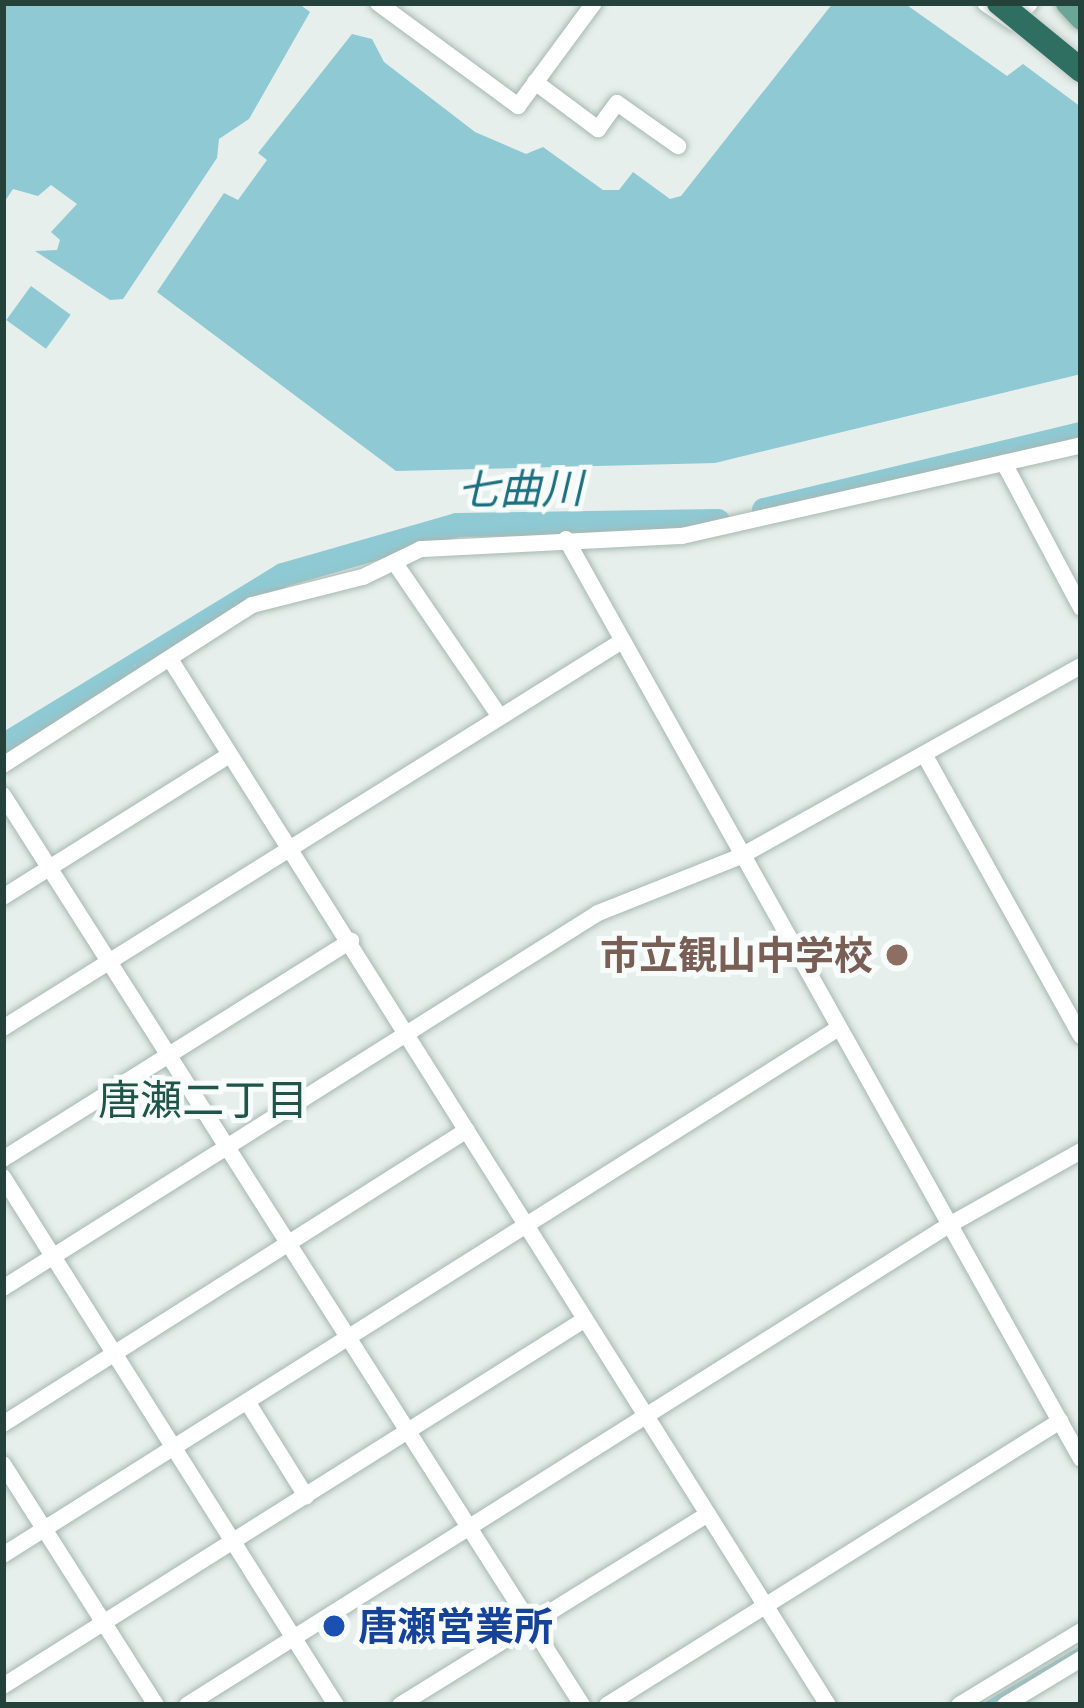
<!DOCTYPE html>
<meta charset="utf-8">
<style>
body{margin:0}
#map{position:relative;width:1084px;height:1708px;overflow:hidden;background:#e6efeb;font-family:Cabin,"Noto Sans JP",sans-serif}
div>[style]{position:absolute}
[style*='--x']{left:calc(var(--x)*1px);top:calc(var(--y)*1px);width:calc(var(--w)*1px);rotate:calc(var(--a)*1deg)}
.water>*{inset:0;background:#8ec9d4;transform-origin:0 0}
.stream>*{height:4.5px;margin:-2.25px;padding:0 2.25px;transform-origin:2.25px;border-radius:2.25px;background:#8ec9d4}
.river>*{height:24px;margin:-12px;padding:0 12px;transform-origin:12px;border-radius:12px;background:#8ec9d4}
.roads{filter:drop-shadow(0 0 3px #a8b8b2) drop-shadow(0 0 3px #a8b8b2)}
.minor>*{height:16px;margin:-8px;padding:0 8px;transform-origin:8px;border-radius:8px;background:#fff}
.major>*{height:21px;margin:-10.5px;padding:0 10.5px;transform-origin:10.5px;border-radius:10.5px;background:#6aa596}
.bridges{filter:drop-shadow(0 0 3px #c2cac8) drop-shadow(0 0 3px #c2cac8)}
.highway-bridge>*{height:24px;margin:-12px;padding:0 12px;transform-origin:12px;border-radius:12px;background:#2f6f62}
.dots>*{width:33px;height:33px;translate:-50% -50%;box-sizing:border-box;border:6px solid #f7fbf9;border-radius:50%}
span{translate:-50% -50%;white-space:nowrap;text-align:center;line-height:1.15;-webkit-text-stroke:10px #f7fbf9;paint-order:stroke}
.education-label{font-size:39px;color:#785e54;font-weight:700}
.right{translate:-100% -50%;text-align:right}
.transit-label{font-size:39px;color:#164399;font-weight:700}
.left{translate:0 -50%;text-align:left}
.water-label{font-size:42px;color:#1c6f80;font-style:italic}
.neighbourhood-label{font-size:42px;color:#1f5548}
.frame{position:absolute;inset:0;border:6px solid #24423a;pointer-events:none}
</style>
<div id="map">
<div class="water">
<i style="clip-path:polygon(3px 3px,298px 3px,310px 12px,249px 119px,219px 139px,217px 158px,123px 299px,110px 300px,35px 251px,57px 250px,60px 240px,51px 232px,77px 204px,51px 185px,38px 196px,13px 189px,3px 204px)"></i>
<i style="clip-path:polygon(833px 3px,904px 3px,1007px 76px,1023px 64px,1081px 107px,1081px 374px,715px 463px,396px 471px,157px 292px,224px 193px,238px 200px,267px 160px,258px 153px,352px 34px,372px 39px,384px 62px,475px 132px,526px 154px,543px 147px,603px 190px,619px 190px,633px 172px,670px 199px,681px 196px)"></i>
<i style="left:31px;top:286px;width:49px;height:42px;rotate:36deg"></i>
</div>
<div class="stream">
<i style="--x:984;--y:1705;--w:113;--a:-30.4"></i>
</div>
<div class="river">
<i style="--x:764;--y:510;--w:326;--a:-13.5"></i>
<i style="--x:3;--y:746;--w:328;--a:-31.4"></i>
<i style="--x:283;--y:575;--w:181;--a:-16"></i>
<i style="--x:457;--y:525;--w:261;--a:-0.9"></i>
</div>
<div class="roads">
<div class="minor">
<i style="--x:378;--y:3;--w:174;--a:36.3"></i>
<i style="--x:518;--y:106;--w:128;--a:-53.6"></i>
<i style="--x:985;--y:3;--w:34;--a:34"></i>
<i style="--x:1013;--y:22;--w:25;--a:-48"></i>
<i style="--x:535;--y:82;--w:79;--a:36.7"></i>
<i style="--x:598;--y:129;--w:32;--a:-54"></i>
<i style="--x:617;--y:103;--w:75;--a:35.2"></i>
<i style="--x:1004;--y:463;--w:164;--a:62"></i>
<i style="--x:566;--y:539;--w:1054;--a:60.76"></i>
<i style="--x:395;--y:563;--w:183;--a:55.7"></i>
<i style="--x:170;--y:659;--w:1236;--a:57.83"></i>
<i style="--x:924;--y:754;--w:323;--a:60.9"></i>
<i style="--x:3;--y:765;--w:296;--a:-32.7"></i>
<i style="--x:252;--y:605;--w:114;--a:-14.2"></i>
<i style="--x:363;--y:577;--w:64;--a:-25.8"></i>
<i style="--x:421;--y:549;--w:261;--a:-2.9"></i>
<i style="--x:682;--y:536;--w:409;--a:-12.8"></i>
<i style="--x:3;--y:795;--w:1079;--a:57.53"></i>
<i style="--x:3;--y:897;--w:267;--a:-32.1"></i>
<i style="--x:3;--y:1028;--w:730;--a:-32.01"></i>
<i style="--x:3;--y:1159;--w:411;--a:-32.1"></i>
<i style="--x:3;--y:1177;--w:624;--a:57.76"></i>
<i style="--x:3;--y:1288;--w:703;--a:-32.22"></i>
<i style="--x:598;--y:913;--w:154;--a:-21.7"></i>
<i style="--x:741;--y:856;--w:389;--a:-29.2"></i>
<i style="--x:248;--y:1403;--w:110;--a:58.1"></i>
<i style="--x:3;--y:1424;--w:549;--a:-32.36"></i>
<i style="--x:3;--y:1464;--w:285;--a:57.6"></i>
<i style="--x:3;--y:1555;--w:988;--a:-32.23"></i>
<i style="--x:3;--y:1686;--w:687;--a:-32.21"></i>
<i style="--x:187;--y:1705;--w:901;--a:-32.21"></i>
<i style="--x:949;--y:1225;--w:151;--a:-29.3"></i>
<i style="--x:400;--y:1705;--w:362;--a:-31.8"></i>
<i style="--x:607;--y:1705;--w:535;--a:-32.08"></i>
<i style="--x:959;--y:1705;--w:143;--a:-31.2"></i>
<i style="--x:1005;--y:1705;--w:89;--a:-31.2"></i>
</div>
<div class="major">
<i style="--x:1066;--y:3;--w:22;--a:47"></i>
</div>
</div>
<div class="bridges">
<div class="highway-bridge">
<i style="--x:999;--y:3;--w:106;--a:39.3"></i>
</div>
</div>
<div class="dots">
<i style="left:897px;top:955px;background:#8d6e63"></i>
<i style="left:334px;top:1626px;background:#1a4fb4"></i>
</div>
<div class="education-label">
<span class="right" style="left:873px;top:955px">市立観山中学校</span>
</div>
<div class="transit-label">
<span class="left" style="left:358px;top:1626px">唐瀬営業所</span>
</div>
<div class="water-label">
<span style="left:520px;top:489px;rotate:-1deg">七曲川</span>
</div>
<div class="neighbourhood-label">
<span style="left:203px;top:1100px">唐瀬二丁目</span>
</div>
<div class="frame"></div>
</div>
